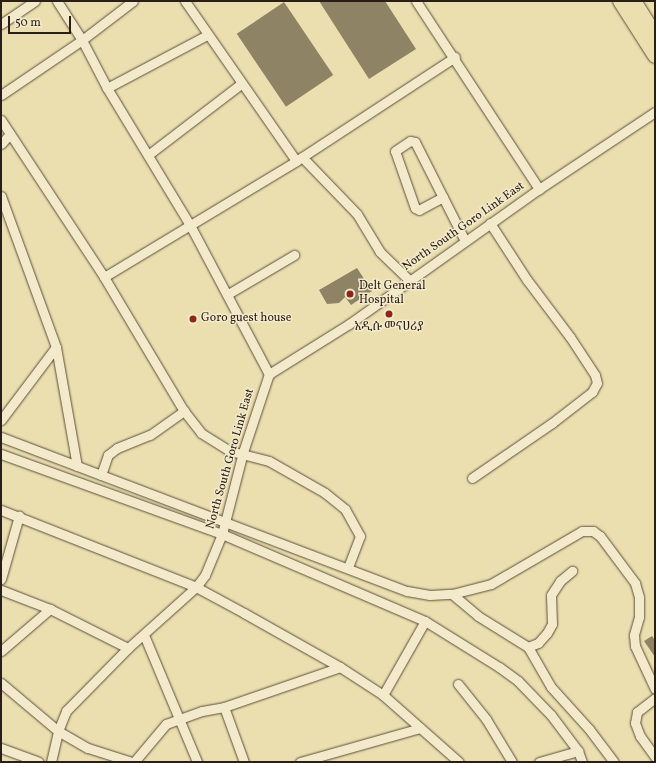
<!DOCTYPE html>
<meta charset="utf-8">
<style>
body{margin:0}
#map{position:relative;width:656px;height:763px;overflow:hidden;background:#ecdfaf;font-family:Vollkorn,"Noto Serif Ethiopic",serif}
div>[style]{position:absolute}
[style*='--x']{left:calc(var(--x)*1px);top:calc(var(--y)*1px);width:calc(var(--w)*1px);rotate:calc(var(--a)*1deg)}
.building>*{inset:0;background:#8f8366;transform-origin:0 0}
.roads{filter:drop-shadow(0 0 1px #5a4f3c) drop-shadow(0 0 1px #5a4f3c)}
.minor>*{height:9px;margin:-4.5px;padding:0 4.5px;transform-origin:4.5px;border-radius:4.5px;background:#f3eacb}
.primary>*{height:14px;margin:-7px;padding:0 7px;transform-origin:7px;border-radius:7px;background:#ecdfaf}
.dots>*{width:11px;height:11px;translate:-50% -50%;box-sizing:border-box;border:2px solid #f3eacb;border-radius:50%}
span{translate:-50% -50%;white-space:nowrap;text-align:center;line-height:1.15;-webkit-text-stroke:3px #f3eacb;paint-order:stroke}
.street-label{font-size:12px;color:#2a1f16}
.poi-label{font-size:12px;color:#2a1f16}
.left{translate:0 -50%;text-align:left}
.frame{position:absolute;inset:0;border:2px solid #2a1f16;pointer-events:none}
.scale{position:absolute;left:8px;top:16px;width:63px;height:18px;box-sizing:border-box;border:2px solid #2a1f16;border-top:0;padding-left:5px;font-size:12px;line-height:14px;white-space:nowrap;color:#2a1f16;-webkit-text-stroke:3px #f3eacb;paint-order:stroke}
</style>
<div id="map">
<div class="building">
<i style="clip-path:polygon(319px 1px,385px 1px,416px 49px,369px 79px)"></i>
<i style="left:284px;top:2px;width:88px;height:57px;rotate:56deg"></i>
<i style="clip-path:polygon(357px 268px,372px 291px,351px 305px,345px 297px,339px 303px,327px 304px,319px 290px)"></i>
<i style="clip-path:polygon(652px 636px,655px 640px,655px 657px,644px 641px)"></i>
</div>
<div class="roads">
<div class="minor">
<i style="--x:57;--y:1;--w:46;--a:57.3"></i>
<i style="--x:82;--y:40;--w:54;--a:62.5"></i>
<i style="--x:107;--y:88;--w:160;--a:58.8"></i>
<i style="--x:190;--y:225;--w:169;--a:62.1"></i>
<i style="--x:185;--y:1;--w:195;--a:55.2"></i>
<i style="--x:416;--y:1;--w:225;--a:56.8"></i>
<i style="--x:1;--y:24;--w:41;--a:-34.1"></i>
<i style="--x:107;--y:88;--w:113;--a:-27.9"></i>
<i style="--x:1;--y:95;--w:98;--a:-34.2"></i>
<i style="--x:82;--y:40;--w:64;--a:-37.4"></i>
<i style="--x:1;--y:120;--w:188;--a:56.7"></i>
<i style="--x:104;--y:277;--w:156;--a:59.2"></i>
<i style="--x:184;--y:411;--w:28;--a:52"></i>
<i style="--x:201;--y:433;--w:34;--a:32"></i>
<i style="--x:230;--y:451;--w:40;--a:14.4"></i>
<i style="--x:269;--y:461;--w:64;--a:29.7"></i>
<i style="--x:325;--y:493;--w:26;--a:39"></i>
<i style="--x:345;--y:509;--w:31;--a:61"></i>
<i style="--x:360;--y:536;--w:34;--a:111"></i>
<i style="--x:1;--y:144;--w:13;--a:-48"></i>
<i style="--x:148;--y:155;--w:117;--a:-37.4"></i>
<i style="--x:302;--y:157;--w:79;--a:46"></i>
<i style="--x:357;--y:214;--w:44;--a:58.8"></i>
<i style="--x:380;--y:252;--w:40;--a:44"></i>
<i style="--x:1;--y:196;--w:161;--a:70"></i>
<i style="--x:56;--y:347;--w:121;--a:80"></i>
<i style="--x:443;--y:197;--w:27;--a:152"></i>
<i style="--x:419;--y:210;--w:4;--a:-153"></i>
<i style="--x:415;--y:208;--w:60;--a:-109.3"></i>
<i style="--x:395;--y:151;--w:18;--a:-34"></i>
<i style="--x:410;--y:141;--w:5;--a:11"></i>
<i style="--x:415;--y:142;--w:111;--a:63.2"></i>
<i style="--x:104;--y:277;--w:224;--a:-31.1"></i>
<i style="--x:296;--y:161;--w:190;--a:-33.2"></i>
<i style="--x:228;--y:294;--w:77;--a:-30.6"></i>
<i style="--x:1;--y:420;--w:91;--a:-53"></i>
<i style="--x:1;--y:437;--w:434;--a:20.8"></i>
<i style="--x:407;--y:591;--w:23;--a:10"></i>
<i style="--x:430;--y:595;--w:22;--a:-3"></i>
<i style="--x:452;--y:594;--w:40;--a:-14.4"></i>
<i style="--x:491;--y:584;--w:105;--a:-30.2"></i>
<i style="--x:582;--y:531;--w:11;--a:0"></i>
<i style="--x:593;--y:531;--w:9;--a:36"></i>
<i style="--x:600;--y:536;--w:59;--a:53.3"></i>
<i style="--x:635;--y:583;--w:15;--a:74"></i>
<i style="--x:639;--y:597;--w:20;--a:90"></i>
<i style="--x:639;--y:617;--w:19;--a:106"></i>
<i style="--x:634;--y:635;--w:11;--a:85"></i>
<i style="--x:635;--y:646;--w:47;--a:65.1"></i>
<i style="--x:1;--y:454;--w:235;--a:19.9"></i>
<i style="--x:222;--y:534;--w:221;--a:23.2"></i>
<i style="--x:425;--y:621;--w:87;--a:31.9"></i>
<i style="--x:499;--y:667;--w:24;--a:36"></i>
<i style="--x:518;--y:681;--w:47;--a:45.9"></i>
<i style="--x:551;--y:715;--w:45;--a:53.1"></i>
<i style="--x:578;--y:751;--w:12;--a:70"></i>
<i style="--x:101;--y:475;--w:21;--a:-71"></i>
<i style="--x:108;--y:455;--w:11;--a:-38"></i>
<i style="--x:117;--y:448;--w:35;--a:-22"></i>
<i style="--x:150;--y:435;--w:42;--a:-35.2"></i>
<i style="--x:472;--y:478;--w:97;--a:-34.5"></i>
<i style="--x:552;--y:423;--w:51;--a:-37.8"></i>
<i style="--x:592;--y:392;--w:10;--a:-61"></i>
<i style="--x:597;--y:383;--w:8;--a:-104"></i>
<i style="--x:595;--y:375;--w:45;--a:-123.3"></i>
<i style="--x:570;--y:337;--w:71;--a:-127"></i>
<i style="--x:527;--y:280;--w:68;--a:-123"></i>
<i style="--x:1;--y:510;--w:210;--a:21.5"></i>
<i style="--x:196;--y:587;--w:55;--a:28.4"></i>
<i style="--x:244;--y:613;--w:110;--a:29.4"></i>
<i style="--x:340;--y:667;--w:51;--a:33.1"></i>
<i style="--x:383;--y:695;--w:101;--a:41.4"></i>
<i style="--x:1;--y:579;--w:66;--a:-74.1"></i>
<i style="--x:1;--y:590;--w:53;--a:21.2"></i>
<i style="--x:50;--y:609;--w:87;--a:26.6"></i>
<i style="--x:452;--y:594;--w:34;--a:40"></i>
<i style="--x:478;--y:616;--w:59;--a:31.8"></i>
<i style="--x:528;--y:647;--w:11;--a:-22"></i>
<i style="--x:538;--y:643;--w:13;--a:-48"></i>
<i style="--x:547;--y:633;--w:10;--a:-61"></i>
<i style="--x:552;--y:624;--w:29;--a:-92"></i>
<i style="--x:551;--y:595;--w:17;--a:-57"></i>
<i style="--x:560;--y:581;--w:16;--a:-40"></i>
<i style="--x:144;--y:635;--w:138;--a:67.3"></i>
<i style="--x:528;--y:647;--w:46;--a:60.1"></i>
<i style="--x:551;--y:687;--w:57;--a:47.9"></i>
<i style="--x:589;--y:729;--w:41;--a:52.9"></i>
<i style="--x:1;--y:651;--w:65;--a:-40.6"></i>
<i style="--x:1;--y:683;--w:75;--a:40.1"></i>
<i style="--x:58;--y:731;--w:34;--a:30"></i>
<i style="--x:88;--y:748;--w:46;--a:17.7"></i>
<i style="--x:458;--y:684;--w:45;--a:51.3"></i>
<i style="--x:486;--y:719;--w:50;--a:58.8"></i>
<i style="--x:383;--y:695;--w:85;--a:-60.4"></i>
<i style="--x:655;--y:698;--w:23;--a:142"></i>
<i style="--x:637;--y:712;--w:11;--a:100"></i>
<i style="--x:635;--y:723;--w:14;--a:69"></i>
<i style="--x:640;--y:736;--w:26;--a:54"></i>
<i style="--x:224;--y:707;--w:59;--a:70"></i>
<i style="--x:1;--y:748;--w:40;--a:20.2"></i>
<i style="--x:51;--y:762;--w:32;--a:-77"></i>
<i style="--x:58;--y:731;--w:22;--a:-68"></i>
<i style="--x:66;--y:711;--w:88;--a:-45.5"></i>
<i style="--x:128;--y:648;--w:91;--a:-41.9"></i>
<i style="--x:196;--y:587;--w:15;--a:-53"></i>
<i style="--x:205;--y:575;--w:44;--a:-67.5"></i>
<i style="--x:222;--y:534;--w:85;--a:-75.6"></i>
<i style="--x:243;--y:452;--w:82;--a:-71.6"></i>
<i style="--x:269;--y:374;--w:94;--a:-32"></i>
<i style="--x:349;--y:324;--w:233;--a:-35.4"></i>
<i style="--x:539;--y:189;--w:139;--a:-33.6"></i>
<i style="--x:134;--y:762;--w:50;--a:-49.9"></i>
<i style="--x:166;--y:724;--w:38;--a:-20"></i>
<i style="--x:202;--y:711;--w:22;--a:-10"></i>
<i style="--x:224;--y:707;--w:123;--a:-19"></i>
<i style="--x:300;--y:762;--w:125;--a:-15.8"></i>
<i style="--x:539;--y:762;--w:41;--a:-15.8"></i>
</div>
<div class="primary">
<i style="--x:620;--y:1;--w:65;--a:57.5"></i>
<i style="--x:634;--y:1;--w:39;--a:58"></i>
</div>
</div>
<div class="dots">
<i style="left:350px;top:294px;background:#8f2418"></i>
<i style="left:389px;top:314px;background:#8f2418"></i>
<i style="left:193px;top:319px;background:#8f2418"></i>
</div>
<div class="street-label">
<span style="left:464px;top:227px;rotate:-35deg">North South Goro Link East</span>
<span style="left:231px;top:459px;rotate:-74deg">North South Goro Link East</span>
</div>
<div class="poi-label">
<span class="left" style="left:359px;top:294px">Delt General<br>Hospital</span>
<span class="left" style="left:201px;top:319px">Goro guest house</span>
<span style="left:389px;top:328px">አዲሱ መናሀሪያ</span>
</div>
<div class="frame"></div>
<div class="scale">50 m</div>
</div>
